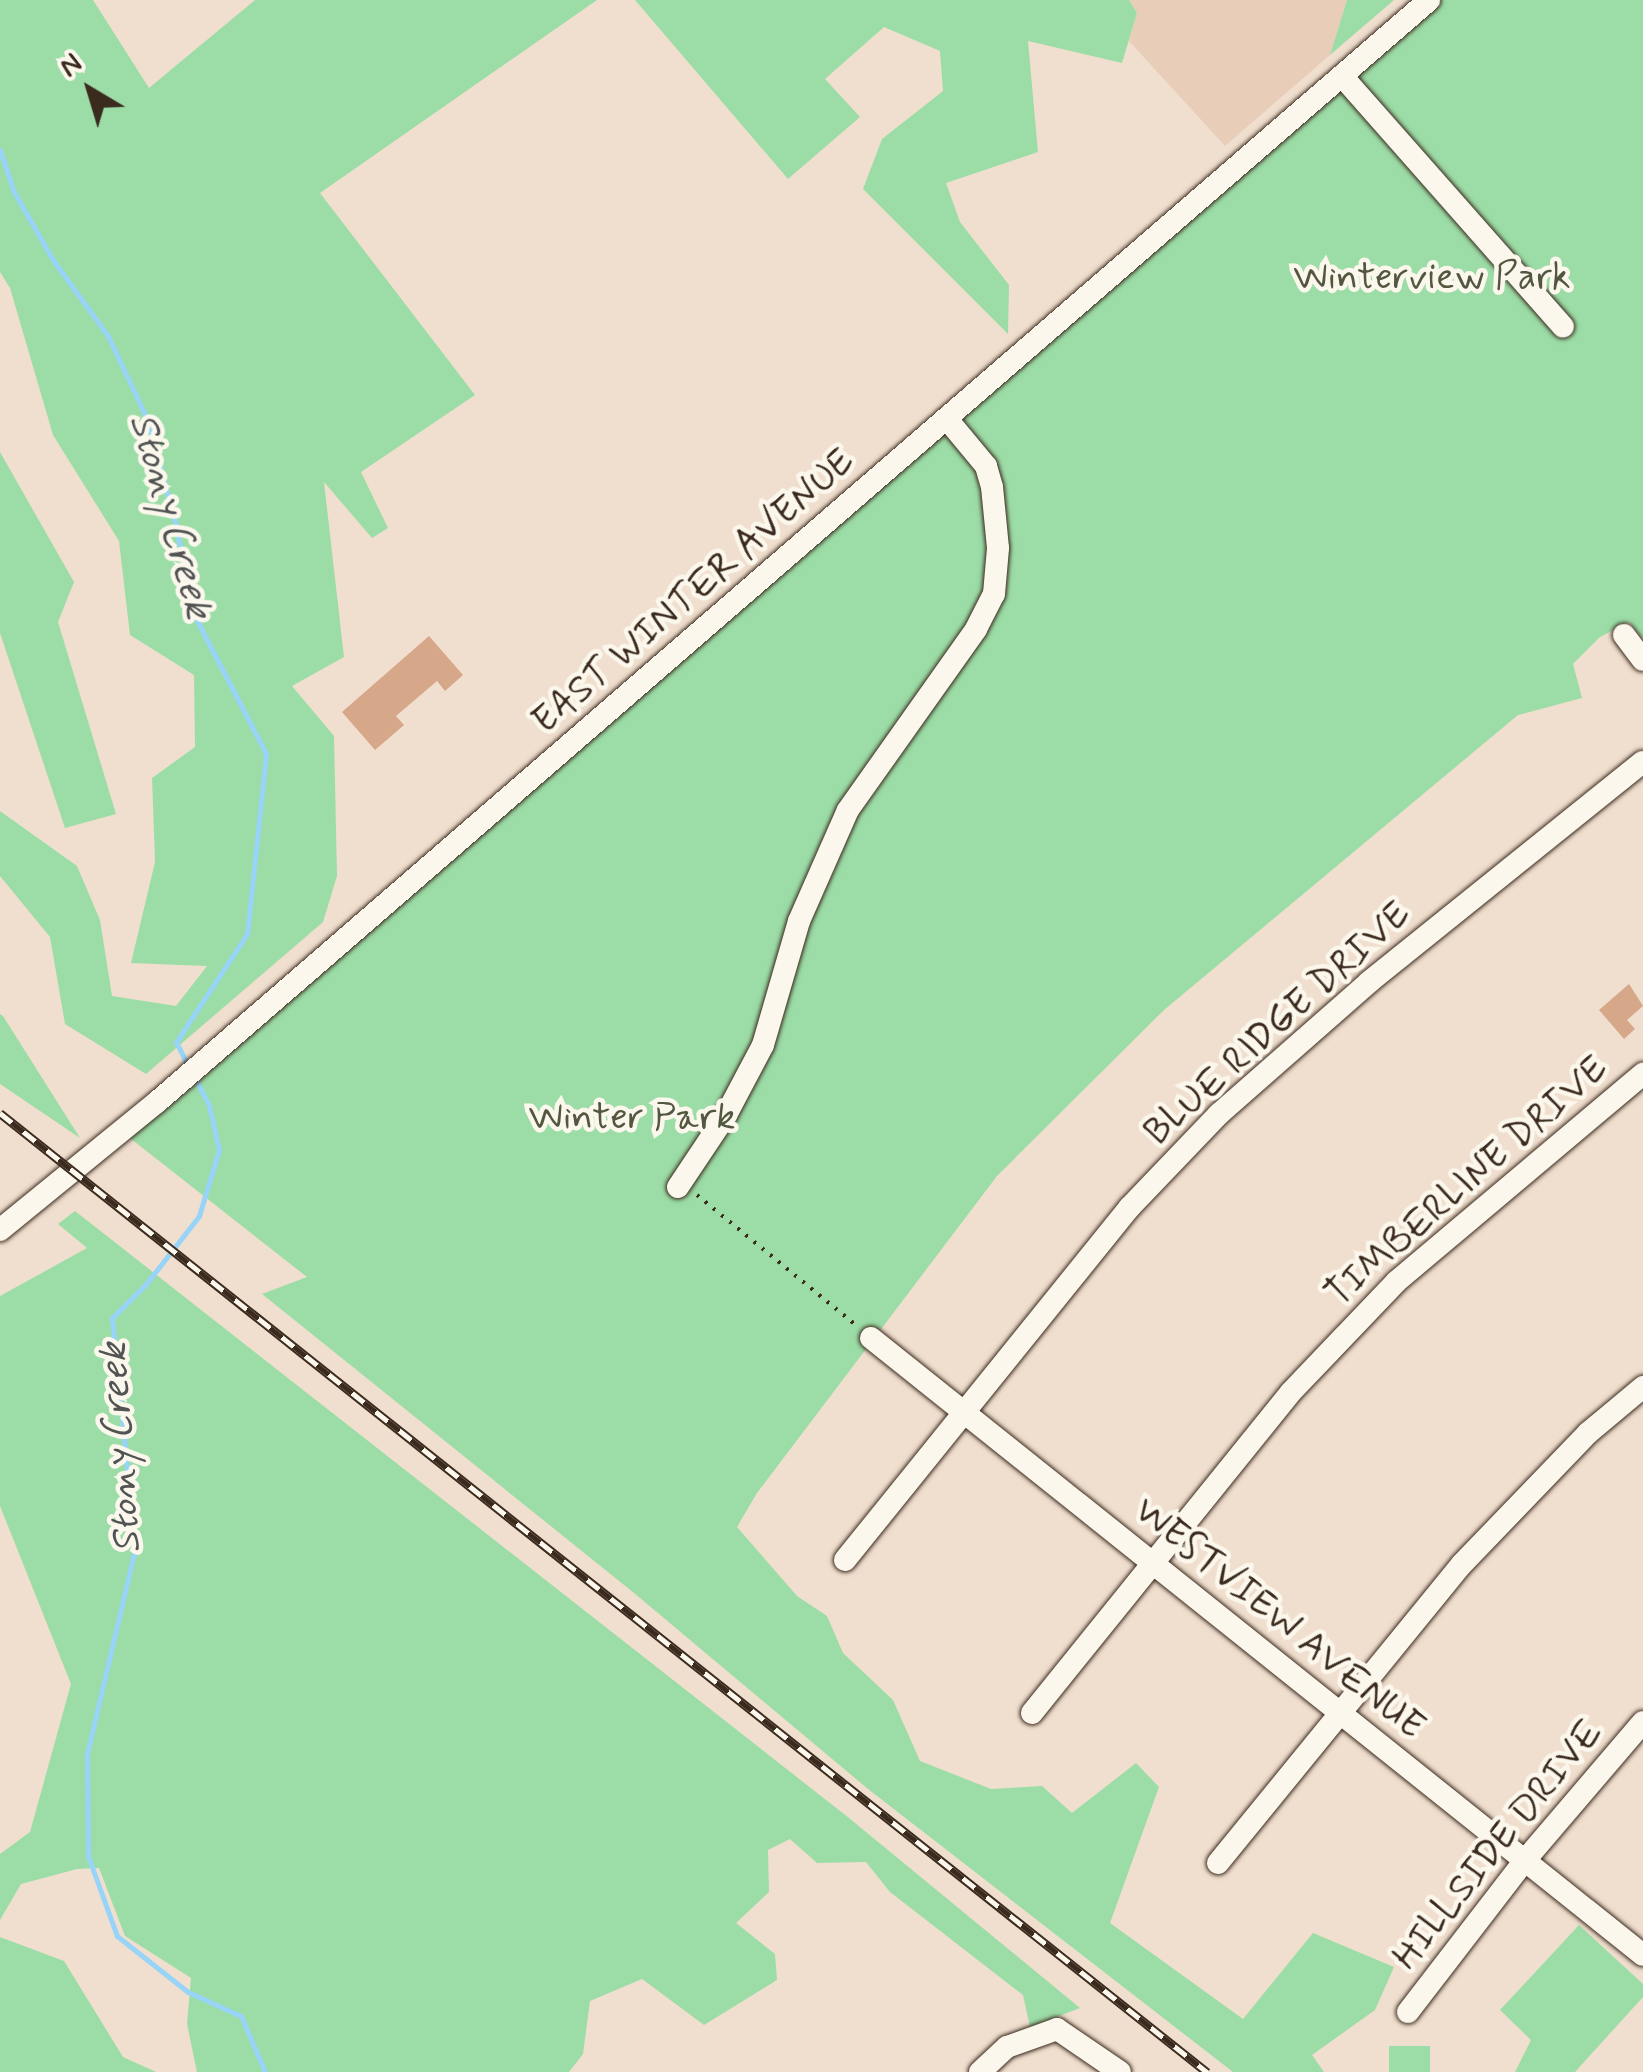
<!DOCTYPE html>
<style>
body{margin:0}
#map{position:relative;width:1643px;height:2072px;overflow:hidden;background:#f0dfce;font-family:Mynerve,sans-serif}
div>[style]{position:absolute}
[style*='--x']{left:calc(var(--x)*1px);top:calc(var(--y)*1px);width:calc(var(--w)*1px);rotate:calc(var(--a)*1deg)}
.built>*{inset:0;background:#e8ceb9}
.green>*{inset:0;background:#9cdda7;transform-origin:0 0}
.stream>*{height:5px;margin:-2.5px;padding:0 2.5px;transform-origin:2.5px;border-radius:2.5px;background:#97d4f8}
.building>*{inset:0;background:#d6a788}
.path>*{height:4px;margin-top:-2px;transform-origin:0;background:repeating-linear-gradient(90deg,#3b2a1e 0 2.5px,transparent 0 10.5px)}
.roads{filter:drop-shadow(0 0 2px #3b2a1e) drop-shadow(0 0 2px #3b2a1e)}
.minor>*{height:22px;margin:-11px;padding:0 11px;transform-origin:11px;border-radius:11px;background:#fbf7ec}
.rail>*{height:9px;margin-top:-4.5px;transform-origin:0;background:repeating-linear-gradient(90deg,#fbf7ec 0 15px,#3b2a1e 0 30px);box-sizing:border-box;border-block:2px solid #3b2a1e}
span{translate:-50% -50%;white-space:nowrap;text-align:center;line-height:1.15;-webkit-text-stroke:9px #fbf7ec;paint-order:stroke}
.park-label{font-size:38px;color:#535740}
.street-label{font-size:38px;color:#3b2a1e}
.water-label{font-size:40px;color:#525454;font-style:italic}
.north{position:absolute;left:40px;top:40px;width:100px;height:100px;-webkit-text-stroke:8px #fbf7ec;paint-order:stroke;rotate:322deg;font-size:28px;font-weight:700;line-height:40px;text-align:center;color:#3b2a1e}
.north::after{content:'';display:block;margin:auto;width:35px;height:45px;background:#3b2a1e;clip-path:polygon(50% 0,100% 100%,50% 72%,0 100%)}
</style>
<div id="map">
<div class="built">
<i style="clip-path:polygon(1129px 0,1347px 0,1330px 55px,1225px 146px,1129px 41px,1137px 13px)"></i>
</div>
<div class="green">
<i style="clip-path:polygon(0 0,93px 0,149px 88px,255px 0,597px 0,320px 193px,475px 395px,361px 472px,388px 528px,372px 538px,324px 482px,344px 657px,292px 686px,334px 736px,337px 876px,323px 922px,146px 1074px,65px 1024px,50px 937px,0 876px,0 811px,77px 866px,100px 920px,112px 996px,176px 1006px,207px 966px,131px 963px,155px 862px,152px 778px,195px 747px,194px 675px,130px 635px,119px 541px,53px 435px,10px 288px,0 272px)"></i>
<i style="clip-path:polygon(635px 0,1129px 0,1137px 13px,1122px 63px,1028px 41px,1038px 152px,946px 183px,960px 222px,1009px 285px,1008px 334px,863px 189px,882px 139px,943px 91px,940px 51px,884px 27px,825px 79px,860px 117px,788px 179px)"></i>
<i style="clip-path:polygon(1347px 0,1394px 0,1330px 55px)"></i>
<i style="clip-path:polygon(1431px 0,1643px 0,1643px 639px,1629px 622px,1600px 637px,1573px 664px,1582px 698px,1518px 715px,1164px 1010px,997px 1176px,757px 1493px,737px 1527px,797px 1596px,827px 1616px,843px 1653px,893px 1700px,920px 1761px,991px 1789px,1042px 1786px,1072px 1813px,1136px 1763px,1159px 1787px,1110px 1923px,1243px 2019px,1313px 1933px,1394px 1967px,1375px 2010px,1312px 2055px,1324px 2072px,1233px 2072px,868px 1789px,634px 1593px,262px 1294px,307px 1277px,121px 1131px)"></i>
<i style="clip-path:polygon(0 452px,74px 582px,58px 622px,116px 814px,65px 828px,0 633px)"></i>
<i style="clip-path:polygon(0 1014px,3px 1016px,80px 1138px,0 1084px)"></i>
<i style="clip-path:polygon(75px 1211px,849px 1818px,1080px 2008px,1030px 2027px,1023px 1995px,890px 1892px,866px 1862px,817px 1863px,790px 1839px,768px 1850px,769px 1892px,736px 1923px,775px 1954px,777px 1980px,704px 2025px,642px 1979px,590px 2001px,583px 2054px,569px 2072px,197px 2072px,187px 2024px,191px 1978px,125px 1936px,99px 1868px,77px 1869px,21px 1884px,0 1920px,0 1854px,30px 1832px,71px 1684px,0 1506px,0 1296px,87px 1248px,58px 1224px)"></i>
<i style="clip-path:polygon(1579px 1925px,1643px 1984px,1643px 1997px,1575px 2072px,1515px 2072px,1531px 2040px,1500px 2010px)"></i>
<i style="clip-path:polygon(0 1937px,64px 1961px,123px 2057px,156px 2072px,0 2072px)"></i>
<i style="left:1389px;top:2046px;width:41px;height:26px"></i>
</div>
<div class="stream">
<i style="--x:0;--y:150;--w:44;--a:71.6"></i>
<i style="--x:14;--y:192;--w:78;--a:60.2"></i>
<i style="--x:53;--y:260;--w:94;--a:54.1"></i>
<i style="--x:108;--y:336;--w:92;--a:64.8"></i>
<i style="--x:147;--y:419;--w:111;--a:74.8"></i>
<i style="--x:176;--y:526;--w:86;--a:79.3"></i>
<i style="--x:192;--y:611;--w:161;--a:62.6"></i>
<i style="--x:266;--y:754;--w:181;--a:96"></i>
<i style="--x:247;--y:934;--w:129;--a:123.3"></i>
<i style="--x:176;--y:1042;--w:25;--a:63"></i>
<i style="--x:195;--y:1078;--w:30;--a:63"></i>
<i style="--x:209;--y:1105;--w:46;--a:77.5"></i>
<i style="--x:219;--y:1150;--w:69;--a:106.9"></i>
<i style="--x:199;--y:1216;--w:88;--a:128"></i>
<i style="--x:145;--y:1285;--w:47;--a:135"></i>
<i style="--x:112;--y:1318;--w:232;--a:84.3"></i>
<i style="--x:135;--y:1549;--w:211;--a:103.2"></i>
<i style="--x:87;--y:1754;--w:102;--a:89.4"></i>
<i style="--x:88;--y:1856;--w:85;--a:70.1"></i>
<i style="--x:117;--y:1936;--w:90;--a:38.3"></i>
<i style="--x:188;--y:1992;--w:58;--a:24.4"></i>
<i style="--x:241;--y:2016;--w:61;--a:66.8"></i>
</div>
<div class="building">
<i style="clip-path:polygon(429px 636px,463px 675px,445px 691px,437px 681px,396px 716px,404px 725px,375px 750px,342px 712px)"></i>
<i style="clip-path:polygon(1629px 984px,1643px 1006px,1627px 1020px,1635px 1029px,1624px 1039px,1599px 1010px)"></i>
</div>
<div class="path">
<i style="--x:697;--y:1195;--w:205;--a:39.3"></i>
</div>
<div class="roads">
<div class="minor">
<i style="--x:1342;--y:76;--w:334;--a:48.6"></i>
<i style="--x:1624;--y:635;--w:31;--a:53"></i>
<i style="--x:678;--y:1187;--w:87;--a:-56.3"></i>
<i style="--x:726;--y:1115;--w:79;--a:-62.1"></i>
<i style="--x:763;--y:1045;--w:129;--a:-73.8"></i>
<i style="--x:799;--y:921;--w:121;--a:-66.2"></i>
<i style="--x:848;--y:810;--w:222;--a:-54.7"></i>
<i style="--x:976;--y:629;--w:39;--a:-63"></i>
<i style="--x:994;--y:594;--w:46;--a:-85"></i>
<i style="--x:998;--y:548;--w:61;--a:-95.6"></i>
<i style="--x:992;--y:487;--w:22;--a:-106"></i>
<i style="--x:986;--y:466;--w:61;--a:-129.7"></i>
<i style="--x:0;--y:1230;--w:203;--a:-39.2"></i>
<i style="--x:157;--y:1102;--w:1683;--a:-40.9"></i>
<i style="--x:871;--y:1338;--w:988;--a:38.63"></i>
<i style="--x:845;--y:1560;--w:454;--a:-51.1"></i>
<i style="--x:1130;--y:1207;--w:129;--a:-46.3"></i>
<i style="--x:1219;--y:1114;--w:200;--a:-41.3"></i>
<i style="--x:1369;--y:982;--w:351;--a:-38.8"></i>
<i style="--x:1032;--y:1713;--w:412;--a:-51.1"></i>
<i style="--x:1291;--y:1392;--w:153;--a:-46.3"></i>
<i style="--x:1397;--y:1281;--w:322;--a:-40.1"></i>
<i style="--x:1218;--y:1863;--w:386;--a:-50.8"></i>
<i style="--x:1462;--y:1564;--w:182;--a:-46.1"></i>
<i style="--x:1588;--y:1433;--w:72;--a:-39.9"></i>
<i style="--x:1408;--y:2012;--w:193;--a:-52.4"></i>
<i style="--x:1526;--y:1859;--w:180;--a:-49.5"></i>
<i style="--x:980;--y:2072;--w:37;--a:-43"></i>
<i style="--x:1007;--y:2047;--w:53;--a:-19.8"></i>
<i style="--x:1057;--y:2029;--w:76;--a:34.3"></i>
</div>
</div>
<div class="rail">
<i style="--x:0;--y:1113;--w:1542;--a:38.47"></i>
</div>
<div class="park-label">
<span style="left:1432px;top:278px">Winterview Park</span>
<span style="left:632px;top:1118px">Winter Park</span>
</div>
<div class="street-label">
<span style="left:694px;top:592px;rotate:-41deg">EAST WINTER AVENUE</span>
<span style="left:1278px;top:1024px;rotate:-42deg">BLUE RIDGE DRIVE</span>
<span style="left:1467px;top:1182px;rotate:-41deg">TIMBERLINE DRIVE</span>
<span style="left:1279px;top:1619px;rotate:39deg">WESTVIEW AVENUE</span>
<span style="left:1498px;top:1845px;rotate:-51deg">HILLSIDE DRIVE</span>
</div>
<div class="water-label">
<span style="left:170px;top:516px;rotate:74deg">Stony Creek</span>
<span style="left:121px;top:1448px;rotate:-94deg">Stony Creek</span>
</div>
<div class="north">N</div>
</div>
